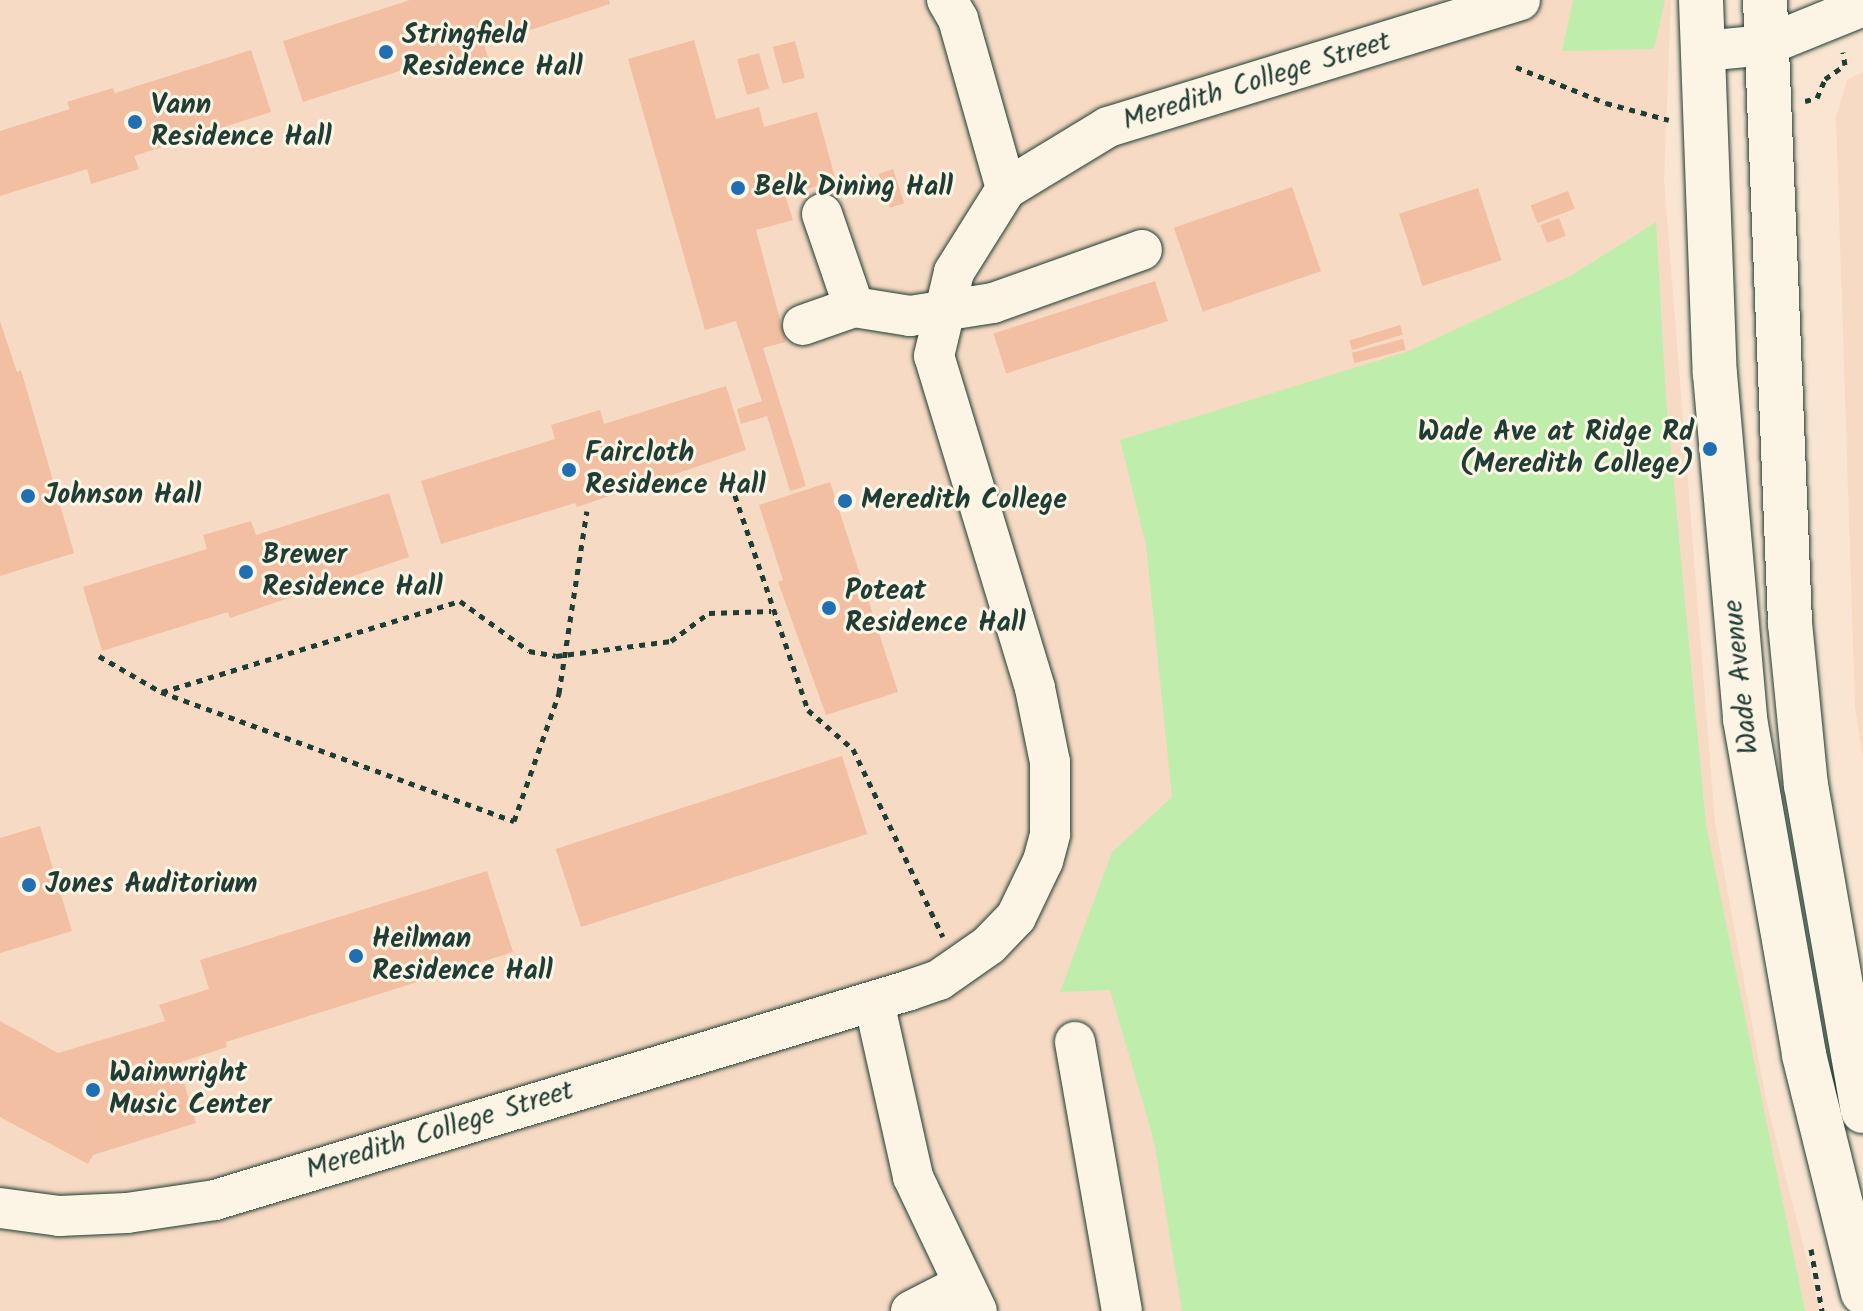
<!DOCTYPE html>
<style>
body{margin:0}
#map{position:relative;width:1863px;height:1311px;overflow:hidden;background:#f9e5d1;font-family:Kalam,sans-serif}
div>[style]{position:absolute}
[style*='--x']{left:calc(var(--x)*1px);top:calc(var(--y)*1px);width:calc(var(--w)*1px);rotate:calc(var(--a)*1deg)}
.built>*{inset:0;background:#f7dac3}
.green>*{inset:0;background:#bfeeac}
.building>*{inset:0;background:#f2bfa3;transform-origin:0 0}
.path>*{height:5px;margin-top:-2.5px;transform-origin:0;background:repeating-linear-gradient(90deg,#1f3d34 0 6px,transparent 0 12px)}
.roads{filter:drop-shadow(0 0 2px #1f3d34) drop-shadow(0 0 2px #1f3d34)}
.minor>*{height:40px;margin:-20px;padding:0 20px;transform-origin:20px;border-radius:20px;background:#fcf5e5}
.major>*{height:44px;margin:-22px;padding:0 22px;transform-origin:22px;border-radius:22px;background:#fcf5e5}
.dots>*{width:22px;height:22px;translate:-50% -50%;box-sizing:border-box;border:4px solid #fcf5e5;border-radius:50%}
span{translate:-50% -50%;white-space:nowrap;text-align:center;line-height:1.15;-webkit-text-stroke:6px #fcf5e5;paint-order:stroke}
.poi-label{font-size:28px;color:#1f3d34;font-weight:700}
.left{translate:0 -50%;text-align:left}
.right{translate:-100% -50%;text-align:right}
.street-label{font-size:28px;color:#1f3d34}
</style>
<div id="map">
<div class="built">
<i style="clip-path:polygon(0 0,1671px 0,1664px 180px,1715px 823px,1766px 1100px,1820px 1311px,0 1311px)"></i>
<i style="clip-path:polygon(1863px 72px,1863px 758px,1855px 706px,1836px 117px,1847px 80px)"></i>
</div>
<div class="green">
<i style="clip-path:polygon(1573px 0,1665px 0,1654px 49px,1562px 51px)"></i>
<i style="clip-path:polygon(1656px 222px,1666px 399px,1706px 825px,1805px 1311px,1182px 1311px,1154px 1141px,1110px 990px,1060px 992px,1112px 852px,1172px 797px,1146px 545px,1120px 440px,1409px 351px,1572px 275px)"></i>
</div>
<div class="building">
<i style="clip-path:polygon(410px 0,609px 0,610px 4px,484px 45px,489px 60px,442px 75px,437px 59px,303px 102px,283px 41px)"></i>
<i style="clip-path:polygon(694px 40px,716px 119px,759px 107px,764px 127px,817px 112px,836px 181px,785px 195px,793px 220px,756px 230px,786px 342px,763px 348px,806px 486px,790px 491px,767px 416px,741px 424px,737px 409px,762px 401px,736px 321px,705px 330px,628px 59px)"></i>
<i style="left:795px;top:41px;width:38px;height:23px;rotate:75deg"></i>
<i style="clip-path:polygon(251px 50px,271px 112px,134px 156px,139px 169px,91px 184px,87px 169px,0 196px,0 131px,70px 109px,67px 102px,113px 88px,115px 93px)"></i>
<i style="left:759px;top:53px;width:37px;height:23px;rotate:74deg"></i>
<i style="left:893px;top:169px;width:36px;height:15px;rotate:72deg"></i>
<i style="left:1292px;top:187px;width:89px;height:125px;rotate:71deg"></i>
<i style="left:1478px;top:188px;width:76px;height:83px;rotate:72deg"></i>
<i style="left:1568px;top:191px;width:19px;height:40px;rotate:69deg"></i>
<i style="left:1559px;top:218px;width:19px;height:20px;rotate:69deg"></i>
<i style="left:1155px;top:281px;width:42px;height:170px;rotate:72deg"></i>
<i style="clip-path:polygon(0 321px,17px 372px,21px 370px,74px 553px,0 576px)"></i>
<i style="left:1400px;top:325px;width:10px;height:53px;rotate:73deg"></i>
<i style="left:1403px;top:339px;width:11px;height:53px;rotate:75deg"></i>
<i style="clip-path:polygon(726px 386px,746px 450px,577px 507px,575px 503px,441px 544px,421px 481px,555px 439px,551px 425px,600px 410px,604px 424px)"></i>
<i style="clip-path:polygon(830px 482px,898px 692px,826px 715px,778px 582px,783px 580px,759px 505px)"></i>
<i style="clip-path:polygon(389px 493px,409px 557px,230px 618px,228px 612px,102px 651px,83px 587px,207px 549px,203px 535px,251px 521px,256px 535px)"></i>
<i style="left:842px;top:756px;width:82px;height:301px;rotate:72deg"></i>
<i style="clip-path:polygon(40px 826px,72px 931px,0 953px,0 838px)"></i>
<i style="clip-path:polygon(487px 871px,513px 952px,226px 1042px,227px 1047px,178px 1063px,196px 1123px,93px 1155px,88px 1164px,0 1117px,0 1021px,58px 1053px,165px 1021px,159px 1005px,209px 989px,200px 960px)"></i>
</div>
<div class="path">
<i style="--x:1516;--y:67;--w:97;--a:21.8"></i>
<i style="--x:1606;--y:103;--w:65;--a:15.1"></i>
<i style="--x:1805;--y:101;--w:12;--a:-14"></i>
<i style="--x:1817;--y:98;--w:21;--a:-67"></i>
<i style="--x:1825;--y:79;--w:24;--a:-35"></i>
<i style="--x:1845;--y:65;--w:13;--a:-99"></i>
<i style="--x:731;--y:484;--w:239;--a:71.2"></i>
<i style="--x:808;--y:710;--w:60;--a:40.9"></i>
<i style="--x:853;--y:749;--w:208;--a:64.4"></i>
<i style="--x:99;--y:656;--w:72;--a:30.1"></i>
<i style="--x:161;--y:692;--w:376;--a:20.1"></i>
<i style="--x:514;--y:821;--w:136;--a:-70.6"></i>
<i style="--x:559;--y:693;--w:184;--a:-81.3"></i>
<i style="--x:162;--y:692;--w:312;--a:-17"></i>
<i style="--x:460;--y:601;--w:85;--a:35.9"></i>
<i style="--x:529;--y:651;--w:27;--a:10"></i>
<i style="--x:556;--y:656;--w:116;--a:-7.4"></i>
<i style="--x:671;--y:641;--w:47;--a:-36.4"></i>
<i style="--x:709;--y:613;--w:62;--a:-1.8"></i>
<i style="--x:1811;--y:1249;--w:63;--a:79.9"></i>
</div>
<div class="roads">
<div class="minor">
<i style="--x:947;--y:0;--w:22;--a:60"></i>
<i style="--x:958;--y:19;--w:177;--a:74.2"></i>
<i style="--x:1703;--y:51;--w:64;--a:-5.4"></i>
<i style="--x:1767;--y:45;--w:104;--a:-22.1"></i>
<i style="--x:822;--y:214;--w:98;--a:71"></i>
<i style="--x:803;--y:325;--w:54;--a:-19.4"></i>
<i style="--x:854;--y:307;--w:57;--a:9.1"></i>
<i style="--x:910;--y:316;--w:84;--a:-8.9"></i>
<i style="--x:993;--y:303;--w:158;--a:-19.6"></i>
<i style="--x:874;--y:1002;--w:179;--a:77.4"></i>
<i style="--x:913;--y:1177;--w:148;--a:64.5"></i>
<i style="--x:1075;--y:1042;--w:273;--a:80.1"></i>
<i style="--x:0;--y:1208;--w:60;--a:7.7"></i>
<i style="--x:59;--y:1216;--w:68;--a:-2.5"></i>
<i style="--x:127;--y:1213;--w:89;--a:-8.4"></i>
<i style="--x:215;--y:1200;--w:723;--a:-16.81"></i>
<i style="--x:907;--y:991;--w:34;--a:-19"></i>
<i style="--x:939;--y:980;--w:61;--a:-35"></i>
<i style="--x:989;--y:945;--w:39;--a:-46"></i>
<i style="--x:1016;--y:917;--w:62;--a:-64.3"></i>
<i style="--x:1043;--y:861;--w:28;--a:-75"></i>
<i style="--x:1050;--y:834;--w:72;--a:-90"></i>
<i style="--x:1050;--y:762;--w:76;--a:-101.5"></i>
<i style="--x:1035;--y:688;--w:347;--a:-106.9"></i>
<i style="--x:934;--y:356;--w:86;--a:-76.6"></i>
<i style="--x:954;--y:272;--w:98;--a:-57.9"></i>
<i style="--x:1006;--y:189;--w:119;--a:-31.3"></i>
<i style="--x:1108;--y:127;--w:431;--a:-17.1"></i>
<i style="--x:911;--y:1311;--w:57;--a:-27"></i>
</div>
<div class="major">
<i style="--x:1701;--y:0;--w:374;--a:87.9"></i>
<i style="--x:1715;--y:374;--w:346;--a:85"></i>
<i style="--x:1745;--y:719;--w:341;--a:80"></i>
<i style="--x:1804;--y:1055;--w:245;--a:76.1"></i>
<i style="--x:1765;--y:0;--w:624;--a:87.7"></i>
<i style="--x:1790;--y:623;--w:163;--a:84.4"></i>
<i style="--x:1806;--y:785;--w:331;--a:80.1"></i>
</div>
</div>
<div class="dots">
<i style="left:386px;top:52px;background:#1f6fb2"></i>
<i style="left:135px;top:122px;background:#1f6fb2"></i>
<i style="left:738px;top:188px;background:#1f6fb2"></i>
<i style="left:1710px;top:449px;background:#1f6fb2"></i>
<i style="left:569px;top:470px;background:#1f6fb2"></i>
<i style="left:28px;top:496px;background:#1f6fb2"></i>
<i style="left:845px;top:501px;background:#1f6fb2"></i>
<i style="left:246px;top:572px;background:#1f6fb2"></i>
<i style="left:829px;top:608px;background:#1f6fb2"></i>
<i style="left:29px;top:885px;background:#1f6fb2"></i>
<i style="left:356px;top:956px;background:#1f6fb2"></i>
<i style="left:93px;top:1090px;background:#1f6fb2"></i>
</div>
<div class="poi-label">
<span class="left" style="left:402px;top:52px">Stringfield<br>Residence Hall</span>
<span class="left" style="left:151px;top:122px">Vann<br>Residence Hall</span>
<span class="left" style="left:754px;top:188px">Belk Dining Hall</span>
<span class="right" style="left:1694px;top:449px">Wade Ave at Ridge Rd<br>(Meredith College)</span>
<span class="left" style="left:585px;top:470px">Faircloth<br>Residence Hall</span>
<span class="left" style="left:44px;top:496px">Johnson Hall</span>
<span class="left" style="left:861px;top:501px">Meredith College</span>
<span class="left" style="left:262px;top:572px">Brewer<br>Residence Hall</span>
<span class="left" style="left:845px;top:608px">Poteat<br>Residence Hall</span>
<span class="left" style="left:45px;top:885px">Jones Auditorium</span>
<span class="left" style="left:372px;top:956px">Heilman<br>Residence Hall</span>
<span class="left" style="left:109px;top:1090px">Wainwright<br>Music Center</span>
</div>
<div class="street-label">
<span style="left:1257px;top:82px;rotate:-17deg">Meredith College Street</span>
<span style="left:1742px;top:677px;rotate:-96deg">Wade Avenue</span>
<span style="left:440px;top:1131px;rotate:-17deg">Meredith College Street</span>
</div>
</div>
